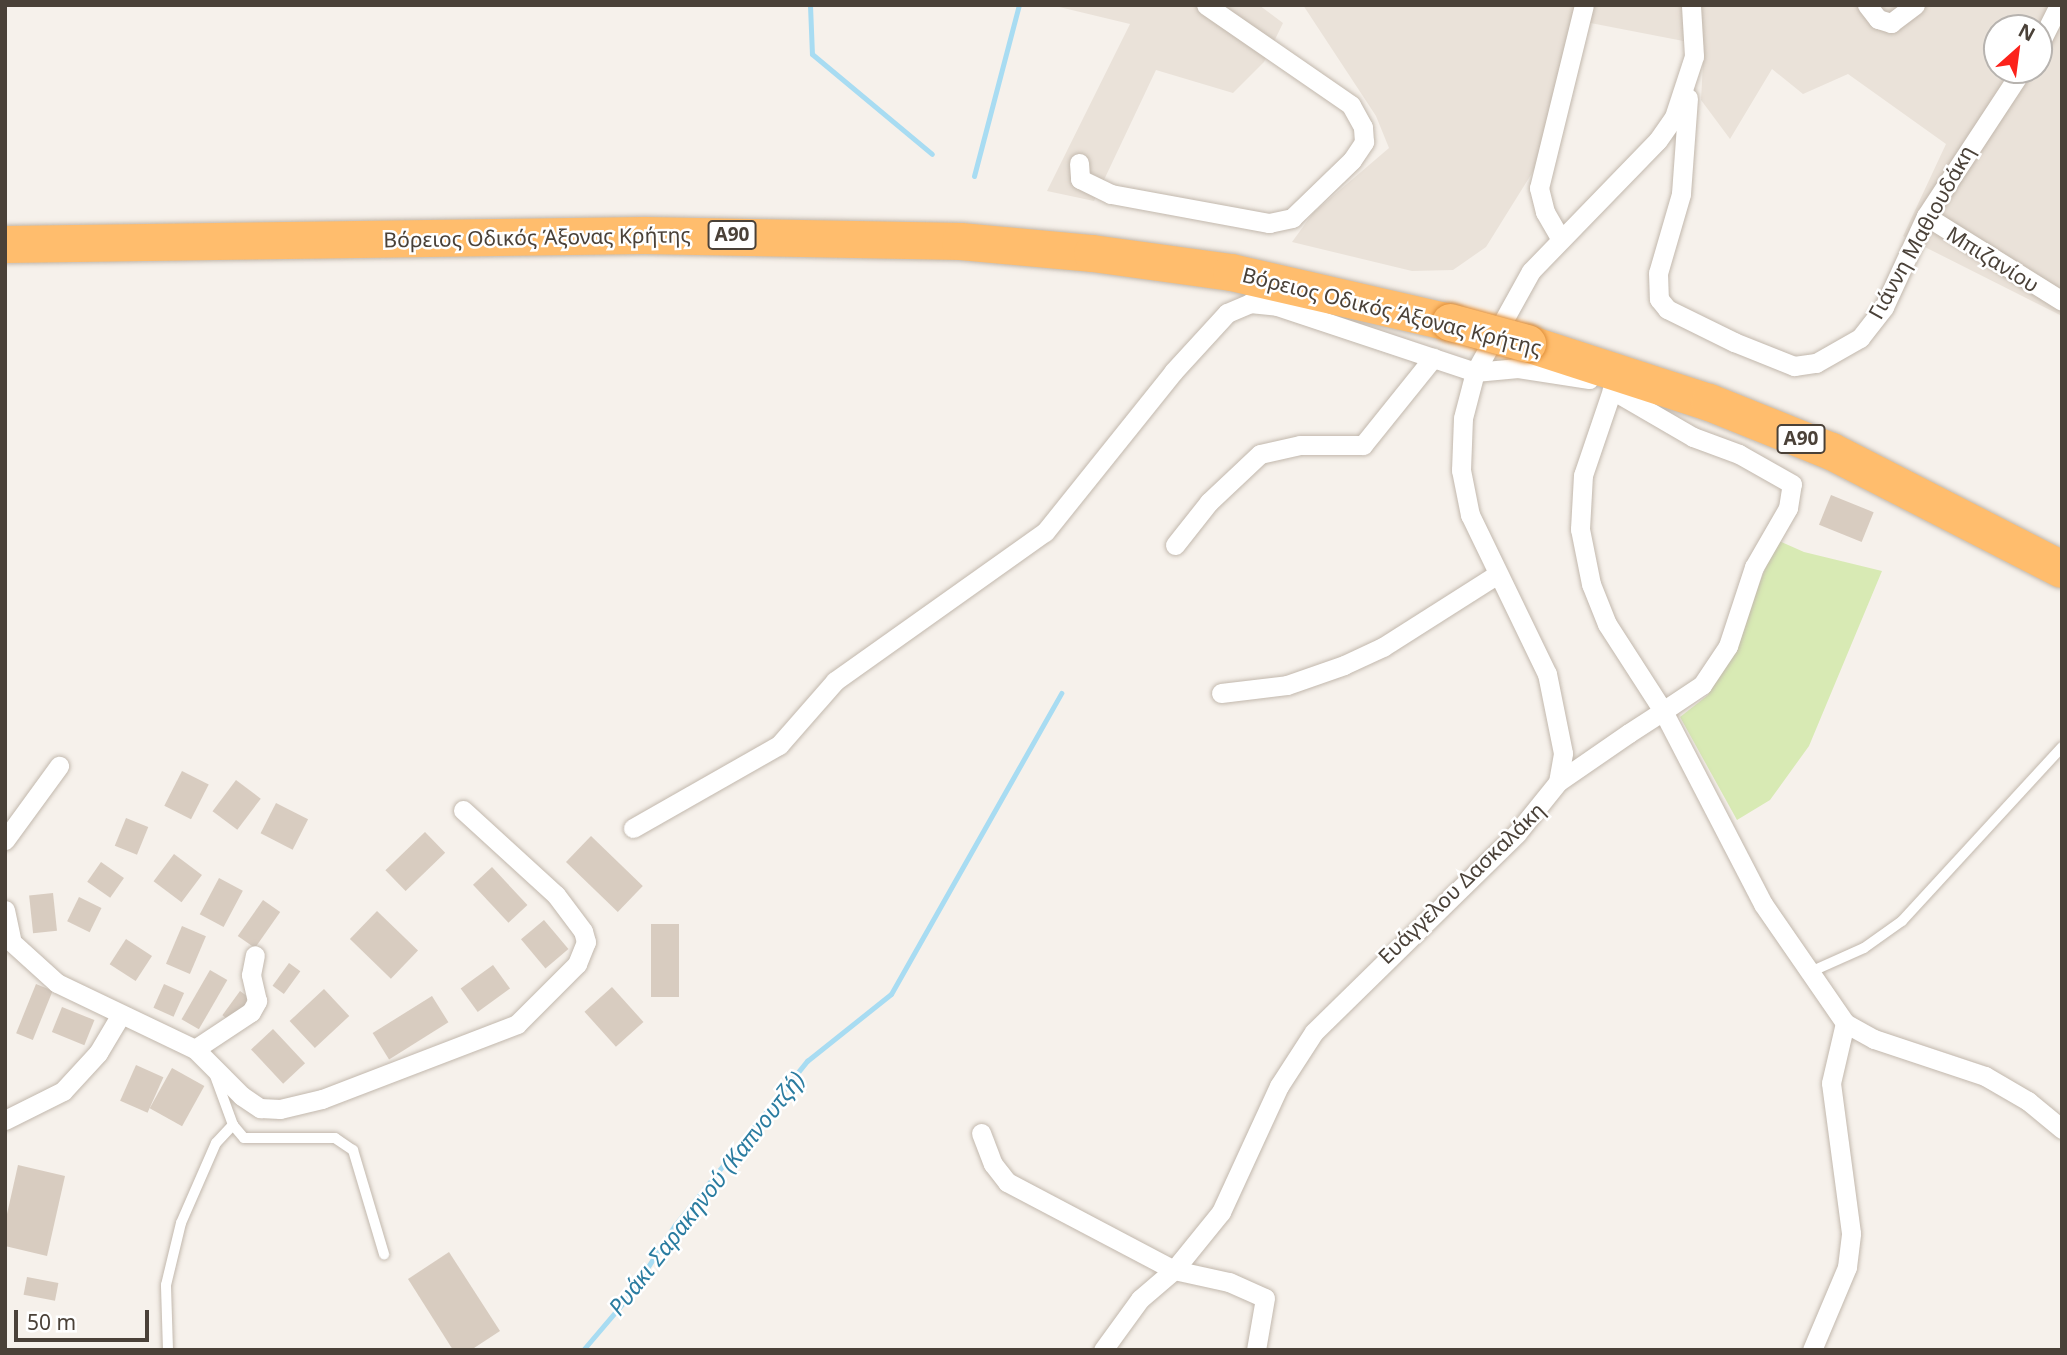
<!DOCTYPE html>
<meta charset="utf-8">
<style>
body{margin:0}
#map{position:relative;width:2067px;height:1355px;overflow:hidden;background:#f6f1eb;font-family:"Noto Sans",sans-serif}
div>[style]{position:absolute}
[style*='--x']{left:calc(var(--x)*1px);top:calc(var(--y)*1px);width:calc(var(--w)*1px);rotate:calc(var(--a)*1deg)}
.residential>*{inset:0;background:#eae2d9}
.green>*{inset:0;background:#d8eab4}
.stream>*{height:5px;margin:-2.5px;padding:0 2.5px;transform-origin:2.5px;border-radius:2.5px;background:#a8dcf2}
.building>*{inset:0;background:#d8ccc0;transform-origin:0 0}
.roads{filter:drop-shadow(0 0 2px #c2b8ad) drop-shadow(0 0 2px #c2b8ad)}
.lane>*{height:10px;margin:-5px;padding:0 5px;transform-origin:5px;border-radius:5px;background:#fff}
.street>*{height:19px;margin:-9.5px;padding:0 9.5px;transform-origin:9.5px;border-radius:9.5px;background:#fff}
.highway>*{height:37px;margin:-18.5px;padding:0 18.5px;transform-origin:18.5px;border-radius:18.5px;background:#ffbd6d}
.bridges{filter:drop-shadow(0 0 2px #e0903b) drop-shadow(0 0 2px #e0903b)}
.highway-bridge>*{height:37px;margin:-18.5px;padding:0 18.5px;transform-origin:18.5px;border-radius:18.5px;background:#ffbd6d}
span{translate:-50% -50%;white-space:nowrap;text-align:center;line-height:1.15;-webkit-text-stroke:5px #fff;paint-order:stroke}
.shield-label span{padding:2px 5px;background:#fff;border:2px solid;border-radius:5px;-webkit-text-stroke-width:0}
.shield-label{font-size:19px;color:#4a4138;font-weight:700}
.street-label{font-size:21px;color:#4a4138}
.water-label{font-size:23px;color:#2a7ca0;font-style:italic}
.frame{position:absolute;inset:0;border:7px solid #4a4138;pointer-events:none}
.north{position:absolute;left:1983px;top:14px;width:70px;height:70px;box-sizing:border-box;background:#fff;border:2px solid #b7b3af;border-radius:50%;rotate:28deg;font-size:19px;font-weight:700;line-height:28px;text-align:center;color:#4a4138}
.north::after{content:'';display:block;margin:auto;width:24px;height:32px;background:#fc221b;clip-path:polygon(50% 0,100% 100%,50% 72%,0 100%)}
.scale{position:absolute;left:14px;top:1310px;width:135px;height:32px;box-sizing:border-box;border:4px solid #4a4138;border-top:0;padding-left:9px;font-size:21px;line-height:24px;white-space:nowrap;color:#4a4138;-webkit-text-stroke:5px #fff;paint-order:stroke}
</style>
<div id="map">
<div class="residential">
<i style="clip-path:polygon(1051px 5px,1259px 5px,1283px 23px,1264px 62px,1233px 93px,1156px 70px,1094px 201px,1047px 191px,1130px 24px)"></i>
<i style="clip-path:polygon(evenodd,1303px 5px,2062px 5px,2062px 316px,1903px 236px,1946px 144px,1848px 74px,1803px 94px,1772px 69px,1730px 139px,1701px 100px,1704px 45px,1575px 20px,1537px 165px,1486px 247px,1453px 270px,1412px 271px,1292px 242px,1313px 213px,1389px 148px,1376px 116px,1303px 5px,1997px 28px,2039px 28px,2039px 70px,1997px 70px,1997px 28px)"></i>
</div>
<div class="green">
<i style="clip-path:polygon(1777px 540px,1804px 552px,1882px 571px,1809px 746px,1770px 800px,1737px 820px,1680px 717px,1708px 695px,1730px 655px)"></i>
</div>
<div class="stream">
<i style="--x:810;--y:5;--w:49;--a:87.7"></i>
<i style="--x:812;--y:54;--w:156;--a:39.8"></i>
<i style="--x:974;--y:176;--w:177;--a:-75.3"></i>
<i style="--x:583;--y:1350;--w:71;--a:-49.6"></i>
<i style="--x:629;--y:1296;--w:85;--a:-57.1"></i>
<i style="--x:675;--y:1225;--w:211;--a:-51.2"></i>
<i style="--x:807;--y:1061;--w:107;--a:-38.6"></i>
<i style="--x:891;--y:994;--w:346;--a:-60.5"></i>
</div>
<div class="building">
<i style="left:1831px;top:495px;width:46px;height:32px;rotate:22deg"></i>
<i style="left:182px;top:771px;width:30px;height:39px;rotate:27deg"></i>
<i style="left:236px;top:780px;width:31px;height:39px;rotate:37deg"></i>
<i style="left:276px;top:803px;width:36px;height:34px;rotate:27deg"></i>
<i style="left:126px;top:818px;width:24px;height:30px;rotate:22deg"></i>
<i style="left:425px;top:832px;width:29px;height:55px;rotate:46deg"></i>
<i style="left:591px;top:836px;width:72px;height:36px;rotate:44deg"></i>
<i style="left:174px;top:854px;width:35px;height:34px;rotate:37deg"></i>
<i style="left:101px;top:862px;width:28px;height:24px;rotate:35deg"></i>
<i style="left:492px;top:867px;width:52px;height:26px;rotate:47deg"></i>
<i style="left:219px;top:878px;width:27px;height:41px;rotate:28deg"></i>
<i style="left:53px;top:893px;width:38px;height:24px;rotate:84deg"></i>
<i style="left:79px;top:897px;width:25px;height:27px;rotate:26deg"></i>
<i style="left:263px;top:900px;width:21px;height:44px;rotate:35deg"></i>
<i style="left:377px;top:911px;width:57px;height:39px;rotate:44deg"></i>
<i style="left:544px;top:920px;width:38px;height:30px;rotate:50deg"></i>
<i style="left:651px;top:924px;width:28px;height:73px"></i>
<i style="left:182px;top:926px;width:26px;height:41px;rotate:23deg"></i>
<i style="left:126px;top:939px;width:31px;height:30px;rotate:33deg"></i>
<i style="left:289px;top:963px;width:14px;height:28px;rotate:36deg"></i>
<i style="left:493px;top:965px;width:29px;height:40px;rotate:54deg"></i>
<i style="left:210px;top:970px;width:20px;height:57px;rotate:30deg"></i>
<i style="left:36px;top:984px;width:18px;height:53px;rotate:22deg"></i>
<i style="left:164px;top:984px;width:22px;height:26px;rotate:24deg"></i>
<i style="left:612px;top:987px;width:47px;height:37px;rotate:48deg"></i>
<i style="left:324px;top:989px;width:37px;height:47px;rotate:47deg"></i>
<i style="left:240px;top:991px;width:14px;height:30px;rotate:36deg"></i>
<i style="left:432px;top:996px;width:31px;height:70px;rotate:58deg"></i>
<i style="left:62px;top:1007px;width:35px;height:27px;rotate:22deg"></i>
<i style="left:273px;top:1029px;width:47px;height:30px;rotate:47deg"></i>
<i style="left:136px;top:1065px;width:30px;height:39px;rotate:24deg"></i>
<i style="left:172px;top:1068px;width:37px;height:46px;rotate:29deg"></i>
<i style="clip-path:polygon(18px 1165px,65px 1176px,47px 1256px,5px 1246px,5px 1223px)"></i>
<i style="clip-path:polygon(449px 1252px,500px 1331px,471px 1350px,453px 1350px,408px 1279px)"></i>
<i style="left:27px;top:1277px;width:32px;height:18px;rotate:11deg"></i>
</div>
<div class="roads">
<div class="lane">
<i style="--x:1808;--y:973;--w:61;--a:-24.1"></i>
<i style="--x:1864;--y:948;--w:47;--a:-35.4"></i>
<i style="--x:1902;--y:921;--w:236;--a:-47.4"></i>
<i style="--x:214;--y:1073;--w:55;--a:69.9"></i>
<i style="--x:233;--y:1125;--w:17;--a:50"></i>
<i style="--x:244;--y:1138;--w:91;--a:0"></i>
<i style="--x:335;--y:1138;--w:22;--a:34"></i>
<i style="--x:353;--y:1150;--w:109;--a:73.4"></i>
<i style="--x:168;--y:1350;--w:65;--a:-91.8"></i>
<i style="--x:166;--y:1285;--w:64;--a:-76.4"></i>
<i style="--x:181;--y:1223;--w:87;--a:-66.4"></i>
<i style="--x:216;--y:1143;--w:25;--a:-47"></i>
</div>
<div class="street">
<i style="--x:1867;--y:5;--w:18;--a:52"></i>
<i style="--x:1878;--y:19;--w:14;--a:17"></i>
<i style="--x:1891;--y:23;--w:30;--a:-37"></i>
<i style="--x:2039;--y:45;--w:45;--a:-63.4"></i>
<i style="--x:1688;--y:98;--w:96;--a:94.2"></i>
<i style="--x:1681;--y:194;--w:82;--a:106.2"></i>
<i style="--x:1658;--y:273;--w:26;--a:88"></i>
<i style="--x:1659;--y:299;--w:13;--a:51"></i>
<i style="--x:1667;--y:309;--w:75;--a:26.2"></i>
<i style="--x:1734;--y:342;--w:65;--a:21.8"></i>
<i style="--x:1794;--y:366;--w:22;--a:-8"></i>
<i style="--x:1816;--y:363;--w:51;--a:-29.6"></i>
<i style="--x:1860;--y:338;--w:39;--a:-52"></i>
<i style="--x:1884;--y:307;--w:100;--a:-65.2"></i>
<i style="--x:1926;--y:216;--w:175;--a:-56.7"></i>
<i style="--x:1079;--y:163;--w:16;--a:86"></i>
<i style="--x:1080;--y:179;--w:34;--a:26"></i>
<i style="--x:1111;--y:194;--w:161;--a:10.4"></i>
<i style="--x:1269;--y:223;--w:24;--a:-12"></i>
<i style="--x:1292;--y:218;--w:83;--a:-44"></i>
<i style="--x:1352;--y:160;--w:22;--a:-56"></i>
<i style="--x:1364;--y:142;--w:15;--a:-94"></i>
<i style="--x:1363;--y:127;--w:25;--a:-119"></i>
<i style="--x:1351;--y:105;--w:176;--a:-145.4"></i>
<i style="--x:1926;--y:216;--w:160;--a:32"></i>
<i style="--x:1560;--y:238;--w:30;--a:-120"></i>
<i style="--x:1545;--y:212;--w:25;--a:-104"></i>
<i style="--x:1539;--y:188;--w:188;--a:-76.2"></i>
<i style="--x:1175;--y:545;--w:55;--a:-51.7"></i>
<i style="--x:1209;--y:502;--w:70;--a:-43.3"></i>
<i style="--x:1260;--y:454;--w:41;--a:-12.7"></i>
<i style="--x:1300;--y:445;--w:63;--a:0"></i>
<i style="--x:1363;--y:445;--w:112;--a:-51.2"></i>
<i style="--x:1221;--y:693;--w:66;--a:-6.9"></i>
<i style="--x:1287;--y:685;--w:60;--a:-19.3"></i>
<i style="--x:1344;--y:665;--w:43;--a:-24.8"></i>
<i style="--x:1383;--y:647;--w:134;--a:-32.5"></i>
<i style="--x:1558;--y:782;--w:86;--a:-34.6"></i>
<i style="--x:1629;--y:733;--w:40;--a:-32.9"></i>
<i style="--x:1663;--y:711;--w:47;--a:-33.7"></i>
<i style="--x:1702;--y:685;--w:47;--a:-56.3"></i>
<i style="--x:1728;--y:646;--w:83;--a:-71.8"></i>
<i style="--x:1754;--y:567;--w:68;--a:-60"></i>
<i style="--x:1788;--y:508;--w:24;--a:-81"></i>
<i style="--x:1792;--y:484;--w:61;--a:-150.5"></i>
<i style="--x:1739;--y:454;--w:49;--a:-159.7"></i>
<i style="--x:1693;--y:437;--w:94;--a:-149.9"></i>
<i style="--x:1612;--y:390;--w:90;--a:108.8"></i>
<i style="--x:1583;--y:475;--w:54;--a:93.2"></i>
<i style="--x:1580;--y:529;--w:56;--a:78.7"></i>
<i style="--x:1591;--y:584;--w:43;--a:68.2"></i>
<i style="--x:1607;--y:624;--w:103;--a:57.2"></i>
<i style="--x:1663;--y:711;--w:217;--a:62.6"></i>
<i style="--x:1763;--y:904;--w:145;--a:55.4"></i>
<i style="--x:1845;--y:1023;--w:33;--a:29"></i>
<i style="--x:1874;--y:1039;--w:117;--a:18.4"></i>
<i style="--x:1985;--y:1076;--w:50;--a:30.2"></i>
<i style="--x:2028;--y:1101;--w:44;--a:39.5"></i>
<i style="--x:633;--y:828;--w:168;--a:-29.6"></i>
<i style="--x:779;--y:745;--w:85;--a:-48.8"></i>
<i style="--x:835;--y:681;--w:257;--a:-35.4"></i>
<i style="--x:1045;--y:532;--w:205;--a:-51.3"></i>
<i style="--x:1173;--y:372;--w:80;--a:-47.5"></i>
<i style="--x:1227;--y:313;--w:25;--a:-23"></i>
<i style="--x:1250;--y:303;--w:27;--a:6"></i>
<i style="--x:1277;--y:306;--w:209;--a:18.4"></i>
<i style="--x:1475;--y:372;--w:43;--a:-5.3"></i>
<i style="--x:1518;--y:368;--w:72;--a:8.8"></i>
<i style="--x:5;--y:840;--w:92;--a:-53.9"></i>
<i style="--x:5;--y:910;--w:29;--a:78"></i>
<i style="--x:5;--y:936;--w:70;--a:42.1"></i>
<i style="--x:57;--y:983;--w:153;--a:25.6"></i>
<i style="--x:195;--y:1049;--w:66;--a:45"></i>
<i style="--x:242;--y:1096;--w:22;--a:34"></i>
<i style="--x:260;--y:1108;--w:20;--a:3"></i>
<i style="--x:280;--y:1109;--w:43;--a:-13.4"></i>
<i style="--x:322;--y:1099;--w:209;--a:-21"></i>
<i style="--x:517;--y:1024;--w:85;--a:-45"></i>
<i style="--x:577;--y:964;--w:24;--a:-68"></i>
<i style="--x:586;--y:942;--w:11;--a:-105"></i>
<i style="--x:583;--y:931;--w:45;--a:-126.9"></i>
<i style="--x:556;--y:895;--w:126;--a:-137.6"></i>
<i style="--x:195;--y:1049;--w:67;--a:-33.5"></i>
<i style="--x:251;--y:1012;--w:13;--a:-61"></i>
<i style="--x:257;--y:1001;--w:27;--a:-103"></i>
<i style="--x:251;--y:975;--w:20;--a:-79"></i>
<i style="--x:5;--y:1120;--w:65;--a:-26.6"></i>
<i style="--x:63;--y:1091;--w:52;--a:-47.4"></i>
<i style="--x:98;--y:1053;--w:43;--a:-59.3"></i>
<i style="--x:981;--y:1133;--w:33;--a:69"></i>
<i style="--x:993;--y:1164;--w:23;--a:52"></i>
<i style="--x:1007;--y:1182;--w:189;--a:27.8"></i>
<i style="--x:1174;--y:1270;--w:56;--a:12.3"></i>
<i style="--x:1229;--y:1282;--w:39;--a:24"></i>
<i style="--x:1265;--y:1298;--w:53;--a:99.8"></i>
<i style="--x:1103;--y:1350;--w:63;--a:-54"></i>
<i style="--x:1140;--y:1299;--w:45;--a:-40.5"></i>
<i style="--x:1174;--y:1270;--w:75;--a:-51"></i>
<i style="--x:1221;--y:1212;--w:139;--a:-65.3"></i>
<i style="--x:1279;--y:1086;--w:64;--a:-57.1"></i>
<i style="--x:1314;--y:1032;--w:284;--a:-44.4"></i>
<i style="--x:1517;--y:833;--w:65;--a:-51.2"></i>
<i style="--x:1558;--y:782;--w:29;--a:-80"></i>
<i style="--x:1563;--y:753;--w:81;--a:-101.4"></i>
<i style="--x:1547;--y:674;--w:177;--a:-115.8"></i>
<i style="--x:1470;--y:515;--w:46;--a:-101.3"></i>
<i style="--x:1461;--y:470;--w:52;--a:-87.8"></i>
<i style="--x:1463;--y:418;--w:48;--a:-75.4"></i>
<i style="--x:1475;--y:372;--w:115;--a:-61"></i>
<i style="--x:1531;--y:271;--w:182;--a:-45.9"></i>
<i style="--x:1658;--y:140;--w:28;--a:-55"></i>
<i style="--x:1674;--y:117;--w:64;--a:-71.8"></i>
<i style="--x:1694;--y:56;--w:51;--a:-93.4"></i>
<i style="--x:1812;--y:1350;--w:90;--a:-67.1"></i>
<i style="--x:1847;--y:1267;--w:34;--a:-83"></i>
<i style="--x:1851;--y:1233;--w:151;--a:-97.6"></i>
<i style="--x:1831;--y:1083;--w:62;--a:-76.9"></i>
</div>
<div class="highway">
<i style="--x:5;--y:244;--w:639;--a:-0.81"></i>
<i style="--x:644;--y:235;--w:316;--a:1.1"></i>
<i style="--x:960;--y:241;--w:133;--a:5.2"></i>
<i style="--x:1092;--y:253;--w:140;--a:7.8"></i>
<i style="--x:1231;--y:272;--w:225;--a:12.9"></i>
<i style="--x:1527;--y:343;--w:191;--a:18"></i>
<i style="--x:1709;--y:402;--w:131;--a:21.9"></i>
<i style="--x:1831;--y:451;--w:259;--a:27.1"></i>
</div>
</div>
<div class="bridges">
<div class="highway-bridge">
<i style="--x:1450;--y:322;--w:80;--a:15.3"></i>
</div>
</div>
<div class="shield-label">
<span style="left:732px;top:235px">Α90</span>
<span style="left:1801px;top:439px">Α90</span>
</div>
<div class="street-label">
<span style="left:1921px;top:232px;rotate:-61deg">Γιάννη Μαθιουδάκη</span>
<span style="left:537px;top:237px;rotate:-1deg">Βόρειος Οδικός Άξονας Κρήτης</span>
<span style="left:1993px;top:259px;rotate:32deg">Μπιζανίου</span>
<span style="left:1392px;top:311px;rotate:14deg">Βόρειος Οδικός Άξονας Κρήτης</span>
<span style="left:1461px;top:883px;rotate:-44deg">Ευάγγελου Δασκαλάκη</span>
</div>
<div class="water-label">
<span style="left:706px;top:1193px;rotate:-52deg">Ρυάκι Σαρακηνού (Καπνουτζή)</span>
</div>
<div class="frame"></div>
<div class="north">N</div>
<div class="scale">50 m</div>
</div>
